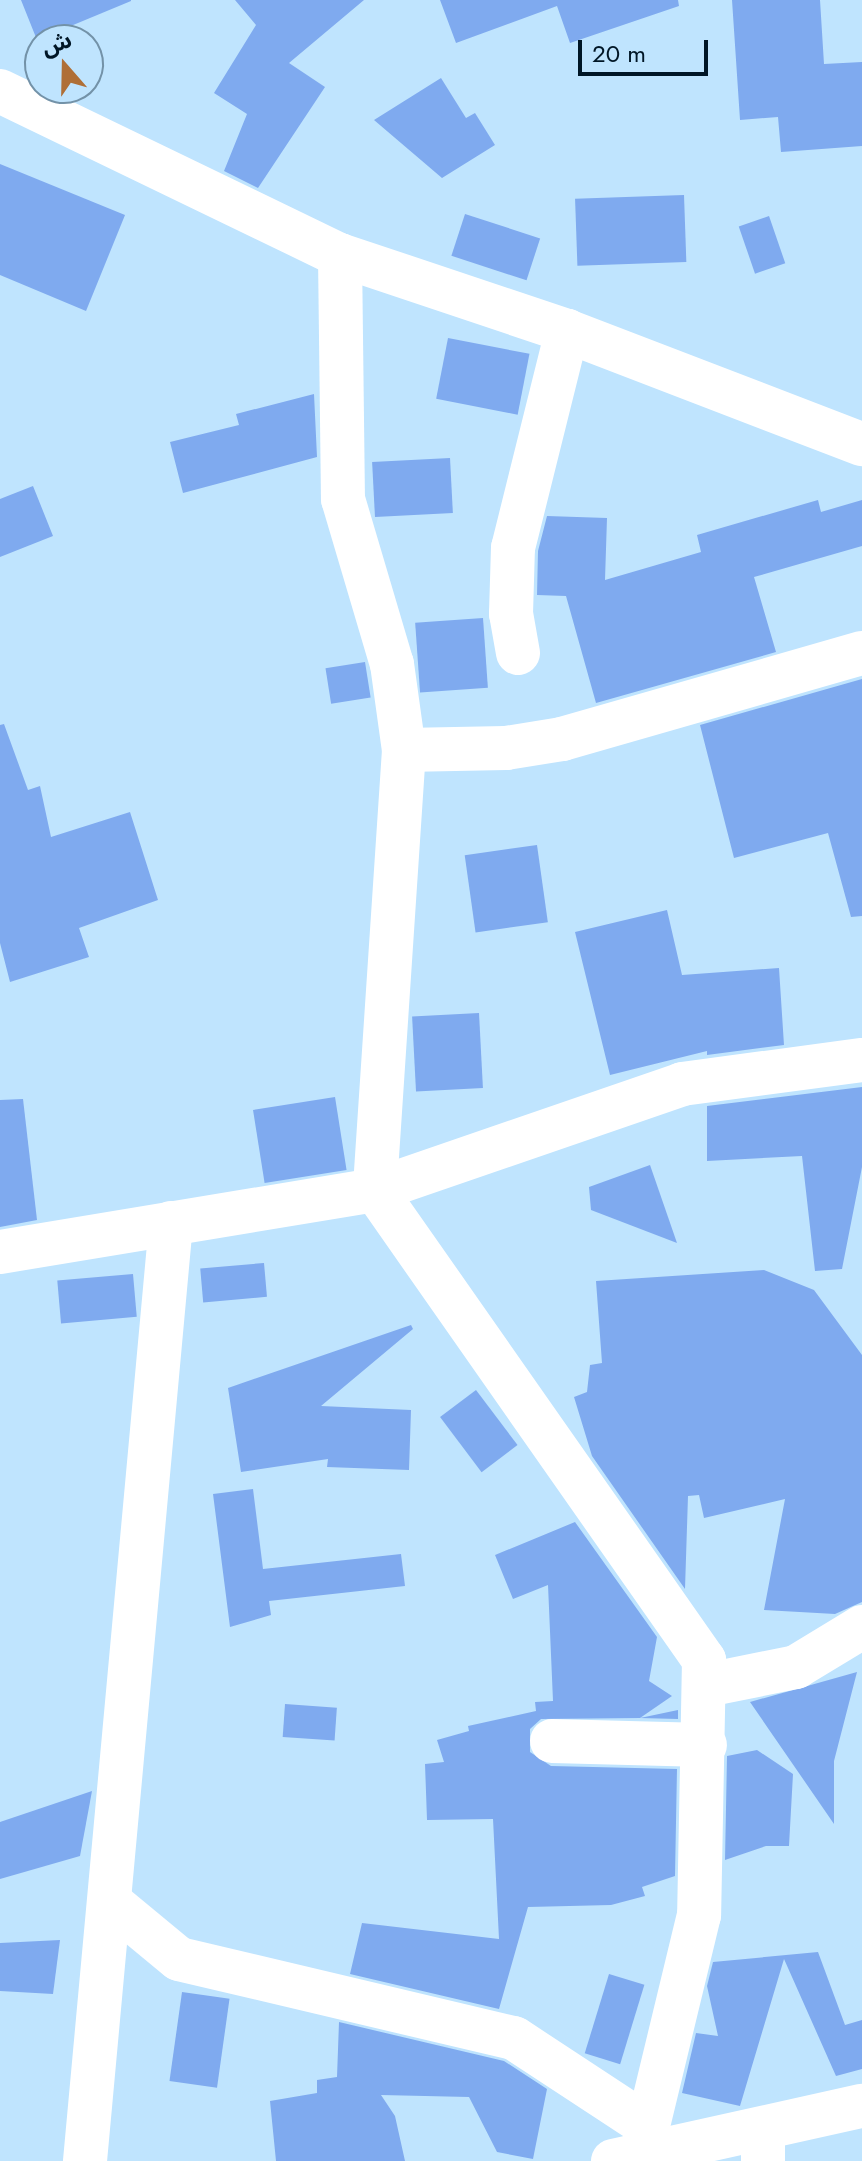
<!DOCTYPE html>
<meta charset="utf-8">
<style>
body{margin:0}
#map{position:relative;width:862px;height:2161px;overflow:hidden;background:#bfe4fe;font-family:Jost,"Noto Sans Arabic",sans-serif}
div>[style]{position:absolute}
[style*='--x']{left:calc(var(--x)*1px);top:calc(var(--y)*1px);width:calc(var(--w)*1px);rotate:calc(var(--a)*1deg)}
.building>*{inset:0;background:#7faaef;transform-origin:0 0}
.minor>*{height:44px;margin:-22px;padding:0 22px;transform-origin:22px;border-radius:22px;background:#fff}
.tertiary>*{height:44px;margin:-22px;padding:0 22px;transform-origin:22px;border-radius:22px;background:#fff}
span{translate:-50% -50%;white-space:nowrap;text-align:center;line-height:1.15;-webkit-text-stroke:7px #bfe4fe;paint-order:stroke}
.north{position:absolute;left:24px;top:24px;width:80px;height:80px;box-sizing:border-box;background:#bfe4fe;border:2px solid #7392a8;border-radius:50%;rotate:340deg;font-size:22px;font-weight:700;line-height:32px;text-align:center;color:#001626}
.north::after{content:'';display:block;margin:auto;width:28px;height:36px;background:#af6f37;clip-path:polygon(50% 0,100% 100%,50% 72%,0 100%)}
.scale{position:absolute;left:578px;top:40px;width:130px;height:36px;box-sizing:border-box;border:4px solid #001626;border-top:0;padding-left:10px;font-size:24px;line-height:28px;white-space:nowrap;color:#001626;-webkit-text-stroke:6px #bfe4fe;paint-order:stroke}
</style>
<div id="map">
<div class="building">
<i style="clip-path:polygon(21px 0,131px 0,131px 1px,37px 40px)"></i>
<i style="clip-path:polygon(235px 0,364px 0,289px 63px,325px 87px,258px 188px,224px 171px,247px 114px,214px 93px,256px 25px)"></i>
<i style="clip-path:polygon(440px 0,678px 0,679px 6px,570px 43px,557px 6px,456px 43px)"></i>
<i style="clip-path:polygon(732px 0,820px 0,824px 64px,862px 62px,862px 146px,781px 152px,778px 117px,740px 120px)"></i>
<i style="clip-path:polygon(441px 78px,466px 118px,475px 113px,495px 145px,442px 178px,374px 120px)"></i>
<i style="clip-path:polygon(0 164px,125px 215px,86px 311px,0 275px)"></i>
<i style="left:684px;top:195px;width:67px;height:109px;rotate:88deg"></i>
<i style="left:465px;top:214px;width:79px;height:44px;rotate:18deg"></i>
<i style="left:769px;top:216px;width:50px;height:32px;rotate:71deg"></i>
<i style="left:448px;top:338px;width:83px;height:62px;rotate:11deg"></i>
<i style="clip-path:polygon(314px 394px,317px 457px,183px 493px,170px 442px,239px 425px,236px 414px)"></i>
<i style="left:450px;top:458px;width:55px;height:78px;rotate:87deg"></i>
<i style="clip-path:polygon(33px 486px,53px 536px,0 557px,0 499px)"></i>
<i style="clip-path:polygon(818px 500px,821px 512px,862px 500px,862px 546px,754px 577px,776px 652px,596px 703px,566px 596px,537px 595px,538px 551px,547px 516px,607px 518px,605px 580px,701px 552px,697px 535px)"></i>
<i style="left:483px;top:618px;width:70px;height:68px;rotate:86deg"></i>
<i style="left:365px;top:662px;width:36px;height:40px;rotate:81deg"></i>
<i style="clip-path:polygon(862px 679px,862px 916px,851px 917px,828px 833px,734px 858px,700px 725px)"></i>
<i style="clip-path:polygon(4px 724px,28px 790px,40px 786px,51px 837px,130px 812px,158px 900px,79px 928px,89px 957px,10px 982px,0 943px,0 725px)"></i>
<i style="left:537px;top:845px;width:78px;height:73px;rotate:82deg"></i>
<i style="clip-path:polygon(667px 910px,682px 975px,779px 968px,784px 1045px,707px 1055px,707px 1051px,610px 1075px,575px 932px)"></i>
<i style="left:479px;top:1013px;width:75px;height:67px;rotate:87deg"></i>
<i style="clip-path:polygon(862px 1087px,862px 1167px,842px 1269px,815px 1271px,802px 1156px,707px 1161px,707px 1106px)"></i>
<i style="left:335px;top:1097px;width:74px;height:83px;rotate:81deg"></i>
<i style="clip-path:polygon(23px 1099px,37px 1220px,0 1227px,0 1100px)"></i>
<i style="clip-path:polygon(650px 1165px,677px 1243px,591px 1210px,589px 1187px)"></i>
<i style="left:264px;top:1263px;width:34px;height:64px;rotate:85deg"></i>
<i style="clip-path:polygon(764px 1270px,814px 1290px,862px 1355px,862px 1602px,835px 1614px,764px 1610px,785px 1499px,704px 1518px,699px 1495px,688px 1496px,685px 1589px,592px 1456px,574px 1397px,587px 1392px,590px 1365px,602px 1363px,596px 1281px)"></i>
<i style="left:133px;top:1274px;width:43px;height:76px;rotate:85deg"></i>
<i style="clip-path:polygon(411px 1325px,413px 1329px,321px 1406px,411px 1410px,409px 1470px,327px 1467px,328px 1459px,241px 1472px,228px 1388px)"></i>
<i style="left:476px;top:1390px;width:69px;height:45px;rotate:53deg"></i>
<i style="clip-path:polygon(253px 1489px,263px 1569px,401px 1554px,405px 1586px,269px 1601px,271px 1615px,230px 1627px,213px 1494px)"></i>
<i style="clip-path:polygon(575px 1522px,657px 1637px,649px 1681px,672px 1696px,640px 1718px,541px 1719px,530px 1729px,530px 1752px,551px 1766px,677px 1769px,675px 1876px,642px 1887px,645px 1896px,611px 1905px,528px 1907px,499px 2009px,350px 1974px,362px 1923px,499px 1939px,493px 1819px,427px 1820px,425px 1764px,444px 1762px,437px 1740px,469px 1731px,468px 1726px,536px 1711px,535px 1702px,553px 1701px,548px 1585px,513px 1599px,495px 1555px)"></i>
<i style="clip-path:polygon(857px 1672px,834px 1761px,834px 1824px,750px 1702px)"></i>
<i style="left:285px;top:1704px;width:52px;height:33px;rotate:4deg"></i>
<i style="clip-path:polygon(678px 1710px,678px 1719px,640px 1718px)"></i>
<i style="clip-path:polygon(757px 1750px,793px 1774px,789px 1846px,766px 1846px,725px 1860px,727px 1756px)"></i>
<i style="clip-path:polygon(92px 1791px,80px 1856px,0 1879px,0 1822px)"></i>
<i style="clip-path:polygon(60px 1940px,53px 1994px,0 1991px,0 1943px)"></i>
<i style="clip-path:polygon(818px 1952px,845px 2025px,862px 2020px,862px 2069px,836px 2076px,784px 1959px,740px 2106px,682px 2093px,696px 2033px,718px 2036px,707px 1986px,713px 1962px)"></i>
<i style="left:609px;top:1974px;width:37px;height:83px;rotate:17deg"></i>
<i style="left:182px;top:1992px;width:48px;height:90px;rotate:8deg"></i>
<i style="clip-path:polygon(339px 2022px,504px 2061px,547px 2089px,533px 2159px,497px 2152px,469px 2097px,381px 2095px,395px 2116px,405px 2161px,276px 2161px,270px 2101px,317px 2093px,317px 2080px,337px 2077px)"></i>
</div>
<div class="minor">
<i style="--x:0;--y:91;--w:377;--a:25.8"></i>
<i style="--x:340;--y:255;--w:239;--a:18.5"></i>
<i style="--x:567;--y:331;--w:316;--a:21"></i>
<i style="--x:340;--y:255;--w:244;--a:89.3"></i>
<i style="--x:343;--y:499;--w:172;--a:73.5"></i>
<i style="--x:392;--y:664;--w:87;--a:82.1"></i>
<i style="--x:404;--y:750;--w:441;--a:93.8"></i>
<i style="--x:375;--y:1190;--w:574;--a:55.01"></i>
<i style="--x:704;--y:1660;--w:255;--a:91.1"></i>
<i style="--x:699;--y:1915;--w:247;--a:103.6"></i>
<i style="--x:518;--y:653;--w:40;--a:-100"></i>
<i style="--x:511;--y:614;--w:66;--a:-88.3"></i>
<i style="--x:513;--y:548;--w:224;--a:-76"></i>
<i style="--x:404;--y:750;--w:102;--a:-1.1"></i>
<i style="--x:506;--y:748;--w:57;--a:-9.1"></i>
<i style="--x:562;--y:739;--w:312;--a:-16"></i>
<i style="--x:0;--y:1252;--w:380;--a:-9.4"></i>
<i style="--x:375;--y:1190;--w:325;--a:-19"></i>
<i style="--x:682;--y:1084;--w:182;--a:-7.6"></i>
<i style="--x:707;--y:1685;--w:91;--a:-11.4"></i>
<i style="--x:796;--y:1667;--w:77;--a:-31.2"></i>
<i style="--x:552;--y:1741;--w:153;--a:1.5"></i>
<i style="--x:110;--y:1902;--w:89;--a:39.6"></i>
<i style="--x:179;--y:1959;--w:344;--a:13.3"></i>
<i style="--x:514;--y:2038;--w:160;--a:33.3"></i>
<i style="--x:763;--y:2129;--w:32;--a:90"></i>
<i style="--x:85;--y:2161;--w:942;--a:-84.76"></i>
</div>
<div class="tertiary">
<i style="--x:613;--y:2161;--w:255;--a:-12.5"></i>
</div>
<div class="north">ش</div>
<div class="scale">20 m</div>
</div>
